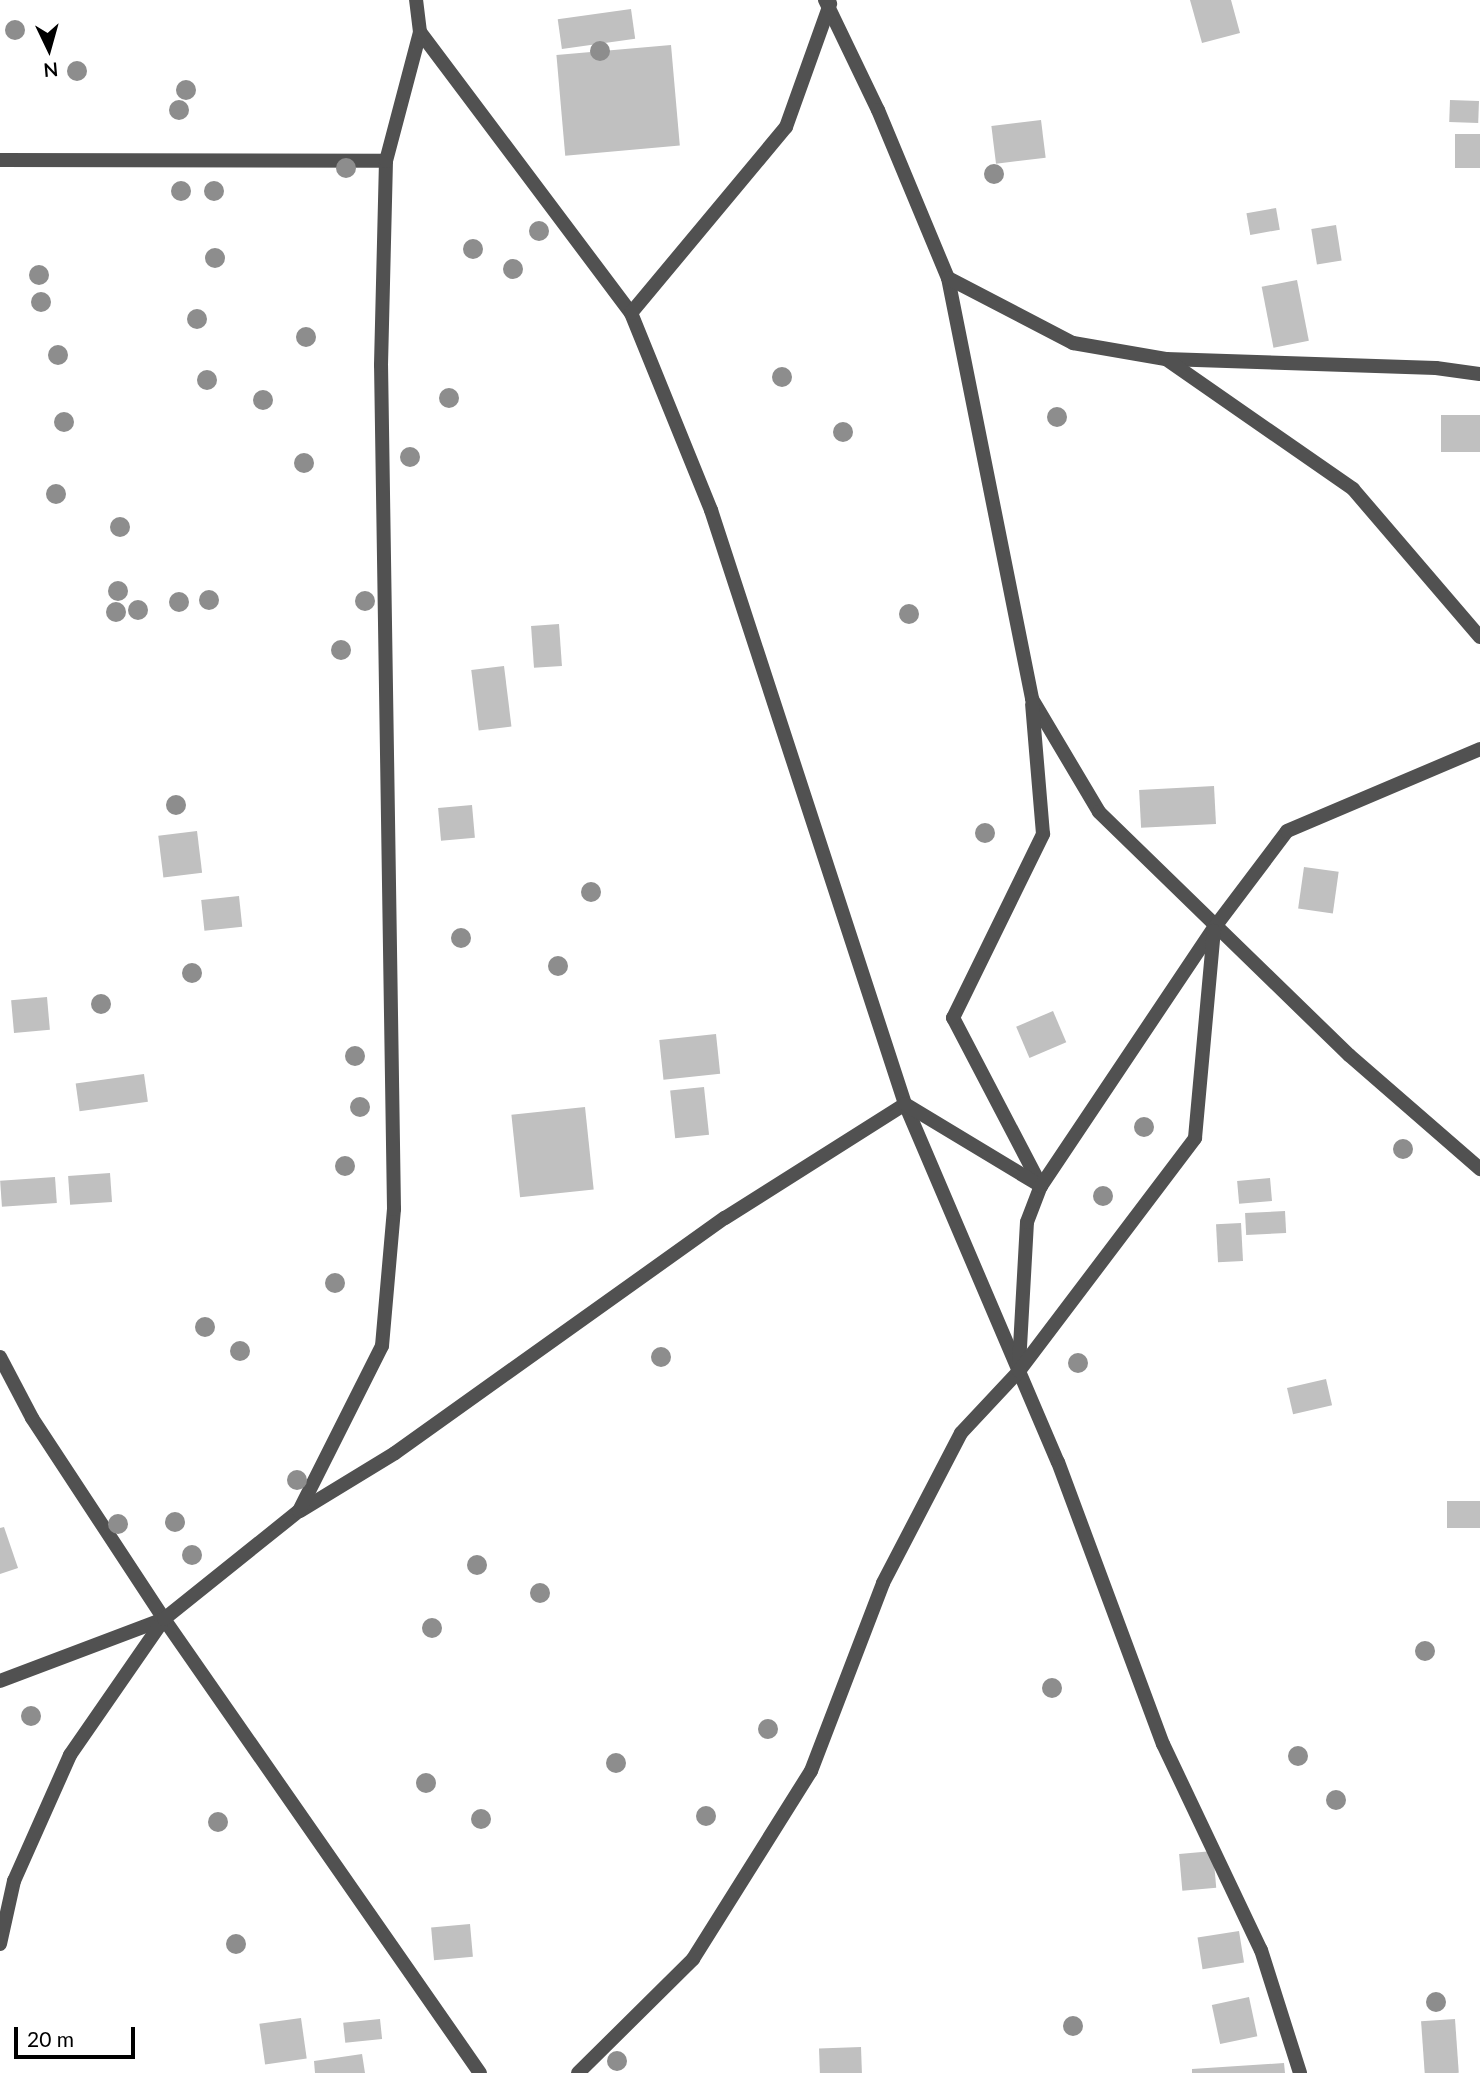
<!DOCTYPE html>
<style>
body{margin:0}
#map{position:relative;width:1480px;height:2073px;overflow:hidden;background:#fff;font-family:Lato,sans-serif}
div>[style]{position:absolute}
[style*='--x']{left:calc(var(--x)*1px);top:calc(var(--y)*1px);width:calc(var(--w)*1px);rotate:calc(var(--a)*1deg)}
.building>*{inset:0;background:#c0c0c0;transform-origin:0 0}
.minor>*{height:14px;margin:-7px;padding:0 7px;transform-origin:7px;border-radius:7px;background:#515151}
.trees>*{width:20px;height:20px;margin:-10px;border-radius:50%;background:#8d8d8d}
span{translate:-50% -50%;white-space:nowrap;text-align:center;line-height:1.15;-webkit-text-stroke:7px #fff;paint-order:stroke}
.north{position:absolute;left:14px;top:14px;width:70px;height:70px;-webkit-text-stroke:5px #fff;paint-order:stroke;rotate:175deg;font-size:19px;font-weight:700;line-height:28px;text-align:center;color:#000}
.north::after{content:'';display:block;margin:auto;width:24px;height:32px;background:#000;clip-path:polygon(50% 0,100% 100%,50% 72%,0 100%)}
.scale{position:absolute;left:14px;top:2027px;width:121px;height:32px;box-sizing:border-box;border:4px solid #000;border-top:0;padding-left:9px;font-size:21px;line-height:24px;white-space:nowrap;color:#000;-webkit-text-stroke:5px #fff;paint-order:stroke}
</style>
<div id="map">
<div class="building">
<i style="clip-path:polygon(1190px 0,1231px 0,1240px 33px,1202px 43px)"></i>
<i style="left:631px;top:9px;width:30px;height:74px;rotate:82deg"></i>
<i style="left:671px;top:45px;width:101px;height:115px;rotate:85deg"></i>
<i style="left:1450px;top:100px;width:29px;height:22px;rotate:2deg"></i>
<i style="left:1041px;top:120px;width:38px;height:50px;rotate:83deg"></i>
<i style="left:1480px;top:134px;width:34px;height:25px;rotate:90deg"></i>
<i style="left:1276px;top:208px;width:22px;height:30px;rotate:80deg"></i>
<i style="left:1336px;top:225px;width:36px;height:25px;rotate:81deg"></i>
<i style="left:1297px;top:280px;width:62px;height:36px;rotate:79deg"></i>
<i style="left:1480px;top:415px;width:37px;height:39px;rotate:90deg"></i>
<i style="left:559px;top:624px;width:42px;height:28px;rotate:86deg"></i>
<i style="left:504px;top:666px;width:61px;height:33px;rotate:83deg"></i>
<i style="left:1214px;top:786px;width:38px;height:75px;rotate:87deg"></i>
<i style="left:472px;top:805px;width:33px;height:34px;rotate:85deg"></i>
<i style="left:197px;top:831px;width:42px;height:39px;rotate:83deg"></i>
<i style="left:1304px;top:867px;width:35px;height:42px;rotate:8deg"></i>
<i style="left:239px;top:896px;width:31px;height:38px;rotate:84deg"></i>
<i style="left:47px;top:997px;width:33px;height:36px;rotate:85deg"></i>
<i style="left:1053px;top:1011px;width:34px;height:40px;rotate:67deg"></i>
<i style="left:716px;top:1034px;width:40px;height:57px;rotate:84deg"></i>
<i style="left:144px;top:1074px;width:28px;height:69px;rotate:82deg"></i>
<i style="left:704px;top:1087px;width:48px;height:34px;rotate:84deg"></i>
<i style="left:585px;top:1107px;width:83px;height:74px;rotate:84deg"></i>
<i style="left:110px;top:1173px;width:29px;height:42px;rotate:86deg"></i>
<i style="left:55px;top:1177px;width:26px;height:55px;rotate:86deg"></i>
<i style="left:1270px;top:1178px;width:23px;height:33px;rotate:85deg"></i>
<i style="left:1285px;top:1211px;width:22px;height:40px;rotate:87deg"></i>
<i style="left:1241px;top:1223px;width:38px;height:25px;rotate:87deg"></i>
<i style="left:1326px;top:1379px;width:27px;height:40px;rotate:77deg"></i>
<i style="left:1480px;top:1501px;width:27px;height:33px;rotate:90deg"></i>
<i style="clip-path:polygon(4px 1527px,18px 1568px,0 1574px,0 1528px)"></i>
<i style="left:1213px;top:1851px;width:37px;height:34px;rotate:85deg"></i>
<i style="left:470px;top:1924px;width:33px;height:39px;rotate:85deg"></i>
<i style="left:1239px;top:1931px;width:32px;height:42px;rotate:81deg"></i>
<i style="left:1249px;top:1997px;width:40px;height:38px;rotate:78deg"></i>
<i style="left:301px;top:2018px;width:41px;height:42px;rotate:82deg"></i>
<i style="left:380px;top:2019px;width:20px;height:37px;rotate:84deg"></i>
<i style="left:1455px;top:2019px;width:54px;height:34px;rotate:86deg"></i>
<i style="left:861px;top:2047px;width:26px;height:42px;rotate:88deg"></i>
<i style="clip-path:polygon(362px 2054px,365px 2073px,315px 2073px,314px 2061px)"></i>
<i style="clip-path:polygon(1284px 2063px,1285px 2073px,1192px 2073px,1192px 2069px)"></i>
</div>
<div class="minor">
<i style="--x:825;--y:0;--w:122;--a:64.3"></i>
<i style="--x:878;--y:110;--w:182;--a:67.4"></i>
<i style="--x:948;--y:278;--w:429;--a:78.7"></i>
<i style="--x:1032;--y:699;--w:131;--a:59.3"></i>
<i style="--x:1099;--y:812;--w:349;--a:44.2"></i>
<i style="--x:1349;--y:1055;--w:174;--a:41"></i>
<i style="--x:420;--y:32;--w:351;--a:53.1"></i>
<i style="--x:631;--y:313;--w:213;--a:67.9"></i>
<i style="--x:711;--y:510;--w:625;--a:71.91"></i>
<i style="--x:905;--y:1104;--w:389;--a:66.9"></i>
<i style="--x:1058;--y:1462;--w:301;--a:69.6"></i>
<i style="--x:1163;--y:1744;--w:228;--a:64.6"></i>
<i style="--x:1261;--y:1950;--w:129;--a:72.4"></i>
<i style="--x:0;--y:160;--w:386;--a:0.1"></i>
<i style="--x:948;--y:278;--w:141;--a:27.5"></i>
<i style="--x:1073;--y:343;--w:94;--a:9.8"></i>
<i style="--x:1166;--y:359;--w:270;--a:1.9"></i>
<i style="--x:1436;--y:368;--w:44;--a:7.8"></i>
<i style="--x:631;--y:313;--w:242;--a:-50.2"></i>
<i style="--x:786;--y:127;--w:131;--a:-70.3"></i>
<i style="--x:1166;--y:359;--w:228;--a:34.8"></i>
<i style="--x:1353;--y:489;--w:195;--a:49.4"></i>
<i style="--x:0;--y:1357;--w:69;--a:62.3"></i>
<i style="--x:32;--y:1418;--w:240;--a:56.7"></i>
<i style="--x:164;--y:1619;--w:553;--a:55.16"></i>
<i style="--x:1019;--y:1365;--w:143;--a:-86.8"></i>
<i style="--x:1027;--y:1222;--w:39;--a:-69"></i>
<i style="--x:1041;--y:1186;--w:190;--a:-117.6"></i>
<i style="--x:953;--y:1018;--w:205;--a:-63.9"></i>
<i style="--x:1043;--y:834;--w:130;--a:-94.8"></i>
<i style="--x:300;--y:1511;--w:111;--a:-31.4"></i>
<i style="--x:395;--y:1453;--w:405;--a:-35.5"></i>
<i style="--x:725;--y:1218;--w:213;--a:-32.3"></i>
<i style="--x:905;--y:1104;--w:159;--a:31.1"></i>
<i style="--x:1041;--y:1186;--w:311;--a:-56.2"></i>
<i style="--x:1214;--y:928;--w:121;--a:-53"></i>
<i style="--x:1287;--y:831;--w:210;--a:-23"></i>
<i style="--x:0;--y:1681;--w:175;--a:-20.7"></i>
<i style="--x:0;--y:1944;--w:65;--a:-77.5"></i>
<i style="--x:14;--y:1881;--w:138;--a:-66"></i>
<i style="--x:70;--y:1755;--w:165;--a:-55.3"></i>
<i style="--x:164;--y:1619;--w:173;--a:-38.7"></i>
<i style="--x:299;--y:1511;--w:185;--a:-63.3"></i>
<i style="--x:382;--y:1346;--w:138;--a:-85"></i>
<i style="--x:394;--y:1209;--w:844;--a:-90.88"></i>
<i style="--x:381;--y:365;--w:204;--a:-88.6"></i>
<i style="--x:386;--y:161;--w:133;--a:-75.2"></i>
<i style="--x:420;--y:32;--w:32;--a:-97"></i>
<i style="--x:578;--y:2073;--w:162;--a:-44.7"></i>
<i style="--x:693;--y:1959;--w:222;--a:-57.9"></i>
<i style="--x:811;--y:1771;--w:201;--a:-69"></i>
<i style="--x:883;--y:1583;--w:169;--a:-62.5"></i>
<i style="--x:961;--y:1433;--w:85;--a:-46.9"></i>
<i style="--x:1019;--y:1371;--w:292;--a:-52.9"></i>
<i style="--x:1195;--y:1138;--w:208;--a:-84.8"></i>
</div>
<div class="trees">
<i style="left:15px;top:30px"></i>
<i style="left:600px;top:51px"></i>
<i style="left:77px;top:71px"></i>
<i style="left:186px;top:90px"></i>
<i style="left:179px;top:110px"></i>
<i style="left:346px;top:168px"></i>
<i style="left:994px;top:174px"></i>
<i style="left:181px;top:191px"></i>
<i style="left:214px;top:191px"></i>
<i style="left:539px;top:231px"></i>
<i style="left:473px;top:249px"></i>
<i style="left:215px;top:258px"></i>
<i style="left:513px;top:269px"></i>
<i style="left:39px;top:275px"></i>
<i style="left:41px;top:302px"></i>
<i style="left:197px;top:319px"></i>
<i style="left:306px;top:337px"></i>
<i style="left:58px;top:355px"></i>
<i style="left:782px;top:377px"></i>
<i style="left:207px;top:380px"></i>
<i style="left:449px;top:398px"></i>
<i style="left:263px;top:400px"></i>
<i style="left:1057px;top:417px"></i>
<i style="left:64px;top:422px"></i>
<i style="left:843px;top:432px"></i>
<i style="left:410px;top:457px"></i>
<i style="left:304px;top:463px"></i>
<i style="left:56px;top:494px"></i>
<i style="left:120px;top:527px"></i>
<i style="left:118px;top:591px"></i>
<i style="left:209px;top:600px"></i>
<i style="left:365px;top:601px"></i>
<i style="left:179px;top:602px"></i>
<i style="left:138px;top:610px"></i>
<i style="left:116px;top:612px"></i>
<i style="left:909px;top:614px"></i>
<i style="left:341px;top:650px"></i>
<i style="left:176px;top:805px"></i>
<i style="left:985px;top:833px"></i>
<i style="left:591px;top:892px"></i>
<i style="left:461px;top:938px"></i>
<i style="left:558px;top:966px"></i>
<i style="left:192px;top:973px"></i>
<i style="left:101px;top:1004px"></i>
<i style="left:355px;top:1056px"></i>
<i style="left:360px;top:1107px"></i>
<i style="left:1144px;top:1127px"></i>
<i style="left:1403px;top:1149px"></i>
<i style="left:345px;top:1166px"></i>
<i style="left:1103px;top:1196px"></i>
<i style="left:335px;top:1283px"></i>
<i style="left:205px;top:1327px"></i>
<i style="left:240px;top:1351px"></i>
<i style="left:661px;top:1357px"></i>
<i style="left:1078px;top:1363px"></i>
<i style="left:297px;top:1480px"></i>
<i style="left:175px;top:1522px"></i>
<i style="left:118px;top:1524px"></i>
<i style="left:192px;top:1555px"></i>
<i style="left:477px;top:1565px"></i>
<i style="left:540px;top:1593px"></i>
<i style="left:432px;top:1628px"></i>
<i style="left:1425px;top:1651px"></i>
<i style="left:1052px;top:1688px"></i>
<i style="left:31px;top:1716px"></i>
<i style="left:768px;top:1729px"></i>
<i style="left:1298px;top:1756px"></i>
<i style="left:616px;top:1763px"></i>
<i style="left:426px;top:1783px"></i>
<i style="left:1336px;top:1800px"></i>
<i style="left:706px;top:1816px"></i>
<i style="left:481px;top:1819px"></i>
<i style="left:218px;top:1822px"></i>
<i style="left:236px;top:1944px"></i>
<i style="left:1436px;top:2002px"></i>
<i style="left:1073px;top:2026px"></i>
<i style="left:617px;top:2061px"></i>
</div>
<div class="north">N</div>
<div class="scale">20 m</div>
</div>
